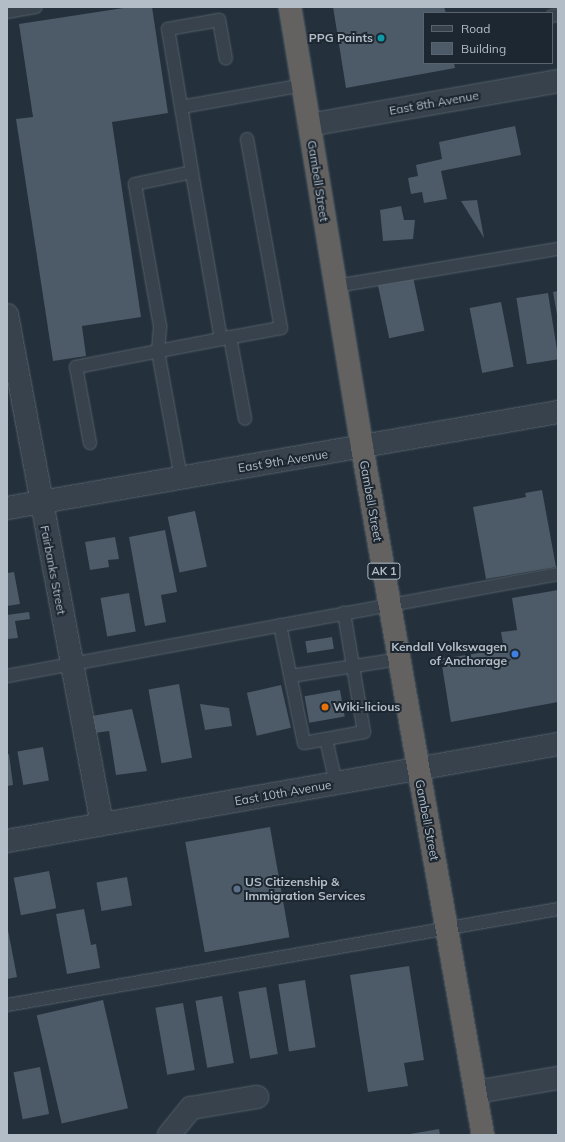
<!DOCTYPE html>
<style>
body{margin:0}
#map{position:relative;width:565px;height:1142px;overflow:hidden;background:#24313c;font-family:Mulish,sans-serif}
div>[style]{position:absolute}
[style*='--x']{left:calc(var(--x)*1px);top:calc(var(--y)*1px);width:calc(var(--w)*1px);rotate:calc(var(--a)*1deg)}
.building>*{inset:0;background:#4d5a67;transform-origin:0 0}
.roads{filter:drop-shadow(0 0 1px #55606a) drop-shadow(0 0 1px #55606a)}
.service>*{height:12px;margin:-6px;padding:0 6px;transform-origin:6px;border-radius:6px;background:#37424c}
.minor>*{height:22px;margin:-11px;padding:0 11px;transform-origin:11px;border-radius:11px;background:#37424c}
.tertiary>*{height:22px;margin:-11px;padding:0 11px;transform-origin:11px;border-radius:11px;background:#37424c}
.trunk>*{height:22px;margin:-11px;padding:0 11px;transform-origin:11px;border-radius:11px;background:#646260}
.dots>*{width:11px;height:11px;translate:-50% -50%;box-sizing:border-box;border:2px solid #1c2731;border-radius:50%}
span{translate:-50% -50%;white-space:nowrap;text-align:center;line-height:1.15;-webkit-text-stroke:4px #1c2731;paint-order:stroke}
.shield-label span{padding:1px 3px;background:#1c2731;border:1px solid;border-radius:3px;-webkit-text-stroke-width:0}
.shield-label{font-size:11px;color:#b3bdc8;font-weight:700}
.poi-label{font-size:12px;color:#b3bdc8;font-weight:700}
.right{translate:-100% -50%;text-align:right}
.left{translate:0 -50%;text-align:left}
.street-label{font-size:12px;color:#b3bdc8}
.frame{position:absolute;inset:0;border:8px solid #b3bdc8;pointer-events:none}
.legend{position:absolute;left:423px;top:12px;width:130px;height:52px;box-sizing:border-box;background:#1c2731;border:1px solid #58636d;margin:0;padding:5px 7px;list-style:none;font-size:12px;color:#b3bdc8}
.legend li{display:flex;align-items:center;gap:8px;height:20px}
.legend b{width:20px;border:1px solid #58636d}
</style>
<div id="map">
<div class="building">
<i style="clip-path:polygon(130px 7px,152px 7px,168px 113px,112px 122px,141px 317px,82px 326px,86px 356px,53px 361px,16px 119px,33px 117px,19px 24px)"></i>
<i style="clip-path:polygon(333px 7px,444px 7px,446px 13px,424px 13px,424px 63px,454px 63px,455px 68px,346px 88px)"></i>
<i style="clip-path:polygon(515px 126px,521px 155px,441px 171px,447px 199px,424px 203px,422px 192px,411px 194px,408px 178px,418px 176px,416px 165px,442px 159px,439px 142px)"></i>
<i style="clip-path:polygon(477px 200px,484px 238px,461px 201px)"></i>
<i style="clip-path:polygon(401px 206px,404px 220px,415px 220px,413px 239px,383px 241px,380px 210px)"></i>
<i style="left:413px;top:277px;width:55px;height:36px;rotate:78deg"></i>
<i style="clip-path:polygon(558px 291px,558px 315px,557px 315px,553px 292px)"></i>
<i style="left:548px;top:293px;width:67px;height:32px;rotate:81deg"></i>
<i style="left:501px;top:302px;width:66px;height:32px;rotate:79deg"></i>
<i style="clip-path:polygon(542px 490px,556px 567px,486px 579px,473px 507px,526px 497px,525px 493px)"></i>
<i style="left:195px;top:511px;width:57px;height:28px;rotate:78deg"></i>
<i style="clip-path:polygon(165px 530px,177px 592px,161px 595px,166px 622px,145px 626px,129px 537px)"></i>
<i style="clip-path:polygon(115px 537px,119px 559px,108px 560px,109px 567px,90px 570px,85px 542px)"></i>
<i style="clip-path:polygon(14px 572px,20px 604px,7px 606px,7px 573px)"></i>
<i style="clip-path:polygon(558px 590px,558px 702px,451px 722px,441px 659px,504px 649px,501px 632px,517px 630px,512px 598px)"></i>
<i style="left:129px;top:593px;width:39px;height:29px;rotate:80deg"></i>
<i style="clip-path:polygon(29px 612px,30px 619px,15px 621px,18px 638px,7px 639px,7px 615px)"></i>
<i style="left:332px;top:637px;width:12px;height:27px;rotate:81deg"></i>
<i style="left:179px;top:684px;width:75px;height:31px;rotate:80deg"></i>
<i style="left:281px;top:685px;width:44px;height:35px;rotate:77deg"></i>
<i style="left:340px;top:690px;width:27px;height:36px;rotate:80deg"></i>
<i style="clip-path:polygon(200px 704px,229px 708px,232px 726px,205px 730px)"></i>
<i style="clip-path:polygon(132px 709px,147px 771px,116px 775px,109px 731px,95px 733px,92px 716px)"></i>
<i style="left:43px;top:747px;width:34px;height:26px;rotate:80deg"></i>
<i style="clip-path:polygon(9px 754px,13px 785px,7px 786px,7px 755px)"></i>
<i style="left:270px;top:827px;width:112px;height:86px;rotate:80deg"></i>
<i style="left:49px;top:871px;width:38px;height:36px;rotate:79deg"></i>
<i style="left:127px;top:877px;width:29px;height:31px;rotate:80deg"></i>
<i style="clip-path:polygon(84px 909px,91px 945px,96px 944px,100px 968px,67px 974px,56px 914px)"></i>
<i style="clip-path:polygon(7px 925px,17px 977px,7px 979px)"></i>
<i style="clip-path:polygon(409px 966px,424px 1060px,404px 1063px,408px 1086px,368px 1092px,350px 975px)"></i>
<i style="left:305px;top:980px;width:68px;height:27px;rotate:81deg"></i>
<i style="left:266px;top:987px;width:68px;height:28px;rotate:80deg"></i>
<i style="left:222px;top:996px;width:68px;height:27px;rotate:80deg"></i>
<i style="left:103px;top:1000px;width:111px;height:68px;rotate:77deg"></i>
<i style="left:183px;top:1003px;width:68px;height:28px;rotate:80deg"></i>
<i style="left:40px;top:1067px;width:48px;height:27px;rotate:79deg"></i>
<i style="clip-path:polygon(439px 1129px,440px 1135px,410px 1135px,410px 1134px)"></i>
</div>
<div class="roads">
<div class="service">
<i style="--x:7;--y:12;--w:29;--a:-10"></i>
<i style="--x:552;--y:16;--w:6;--a:-9"></i>
<i style="--x:181;--y:107;--w:124;--a:-10.2"></i>
<i style="--x:336;--y:286;--w:225;--a:-9.5"></i>
<i style="--x:230;--y:337;--w:83;--a:79.6"></i>
<i style="--x:221;--y:339;--w:61;--a:-10.4"></i>
<i style="--x:281;--y:328;--w:192;--a:-100.2"></i>
<i style="--x:90;--y:443;--w:77;--a:-100.4"></i>
<i style="--x:76;--y:367;--w:148;--a:-10.9"></i>
<i style="--x:221;--y:339;--w:169;--a:-99.9"></i>
<i style="--x:181;--y:478;--w:129;--a:-100.3"></i>
<i style="--x:158;--y:351;--w:25;--a:-85"></i>
<i style="--x:160;--y:326;--w:144;--a:-100"></i>
<i style="--x:135;--y:184;--w:58;--a:-11.9"></i>
<i style="--x:192;--y:172;--w:145;--a:-99.5"></i>
<i style="--x:168;--y:29;--w:52;--a:-10"></i>
<i style="--x:219;--y:20;--w:39;--a:80"></i>
<i style="--x:280;--y:625;--w:120;--a:78.5"></i>
<i style="--x:304;--y:743;--w:61;--a:-10.4"></i>
<i style="--x:364;--y:732;--w:121;--a:-99.5"></i>
<i style="--x:7;--y:676;--w:560;--a:-10.49"></i>
<i style="--x:291;--y:676;--w:109;--a:-8.9"></i>
<i style="--x:326;--y:739;--w:45;--a:77.2"></i>
<i style="--x:7;--y:1005;--w:559;--a:-9.88"></i>
</div>
<div class="minor">
<i style="--x:309;--y:125;--w:253;--a:-10"></i>
<i style="--x:7;--y:315;--w:518;--a:79.43"></i>
<i style="--x:7;--y:841;--w:559;--a:-9.98"></i>
<i style="--x:476;--y:1092;--w:83;--a:-9.7"></i>
<i style="--x:169;--y:1135;--w:35;--a:-51"></i>
<i style="--x:191;--y:1108;--w:67;--a:-9.5"></i>
</div>
<div class="tertiary">
<i style="--x:7;--y:508;--w:559;--a:-9.88"></i>
</div>
<div class="trunk">
<i style="--x:290;--y:7;--w:446;--a:80.7"></i>
<i style="--x:362;--y:447;--w:699;--a:80.03"></i>
</div>
</div>
<div class="dots">
<i style="left:381px;top:38px;background:#0f9aa8"></i>
<i style="left:515px;top:654px;background:#3f7fe0"></i>
<i style="left:325px;top:707px;background:#e8710a"></i>
<i style="left:237px;top:889px;background:#5c6f8a"></i>
</div>
<div class="shield-label">
<span style="left:384px;top:571px">AK 1</span>
</div>
<div class="poi-label">
<span class="right" style="left:373px;top:38px">PPG Paints</span>
<span class="right" style="left:507px;top:654px">Kendall Volkswagen<br>of Anchorage</span>
<span class="left" style="left:333px;top:707px">Wiki-licious</span>
<span class="left" style="left:245px;top:889px">US Citizenship &amp;<br>Immigration Services</span>
</div>
<div class="street-label">
<span style="left:434px;top:103px;rotate:-10deg">East 8th Avenue</span>
<span style="left:318px;top:181px;rotate:81deg">Gambell Street</span>
<span style="left:283px;top:461px;rotate:-9deg">East 9th Avenue</span>
<span style="left:371px;top:501px;rotate:80deg">Gambell Street</span>
<span style="left:53px;top:570px;rotate:79deg">Fairbanks Street</span>
<span style="left:283px;top:793px;rotate:-10deg">East 10th Avenue</span>
<span style="left:427px;top:820px;rotate:79deg">Gambell Street</span>
</div>
<div class="frame"></div>
<ul class="legend">
<li><b style="height:5px;background:#37424c"></b>Road</li>
<li><b style="height:11px;background:#4d5a67"></b>Building</li>
</ul>
</div>
